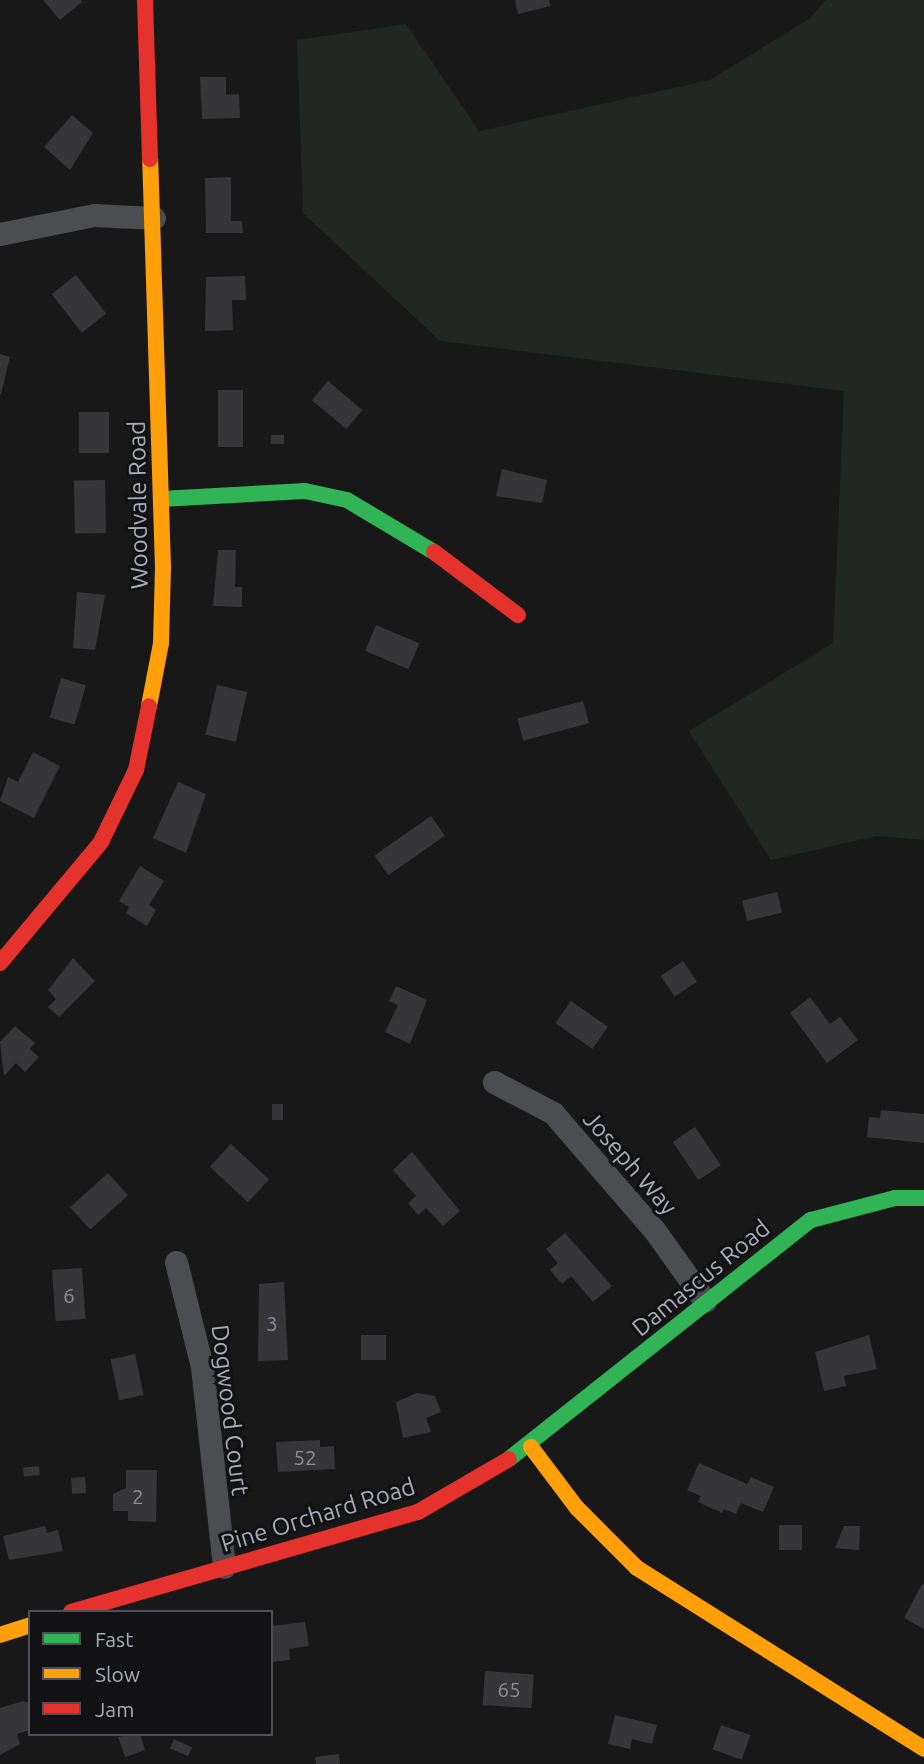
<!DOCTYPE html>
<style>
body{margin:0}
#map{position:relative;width:924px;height:1764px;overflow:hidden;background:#181818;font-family:Ubuntu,sans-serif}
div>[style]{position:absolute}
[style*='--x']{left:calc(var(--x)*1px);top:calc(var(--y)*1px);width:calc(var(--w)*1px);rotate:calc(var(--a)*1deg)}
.green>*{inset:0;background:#212722}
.building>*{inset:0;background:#363638;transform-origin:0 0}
.street>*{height:23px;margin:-11.5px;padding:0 11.5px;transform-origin:11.5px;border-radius:11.5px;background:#4c4d51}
.fast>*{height:16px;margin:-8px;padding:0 8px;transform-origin:8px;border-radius:8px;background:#30b455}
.slow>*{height:16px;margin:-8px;padding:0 8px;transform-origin:8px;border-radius:8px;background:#ff9f0a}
.jam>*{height:16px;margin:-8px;padding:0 8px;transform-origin:8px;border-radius:8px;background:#e5322d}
span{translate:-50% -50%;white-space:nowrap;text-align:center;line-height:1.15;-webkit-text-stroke:6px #121214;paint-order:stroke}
.number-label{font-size:21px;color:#8d8f98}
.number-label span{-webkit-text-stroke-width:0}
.street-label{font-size:24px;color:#aaadb8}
.legend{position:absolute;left:28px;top:1610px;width:245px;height:126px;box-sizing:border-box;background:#121214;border:2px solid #4f5056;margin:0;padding:9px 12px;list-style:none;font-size:21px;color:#aaadb8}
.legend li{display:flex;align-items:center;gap:14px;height:35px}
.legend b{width:35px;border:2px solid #4f5056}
</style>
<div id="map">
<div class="green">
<i style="clip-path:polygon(826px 0,924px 0,924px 840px,877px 836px,771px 860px,689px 731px,833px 643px,844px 391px,440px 341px,303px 213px,297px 40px,406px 24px,479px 131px,710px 80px,809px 19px)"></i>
</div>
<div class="building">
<i style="clip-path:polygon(43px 0,81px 0,82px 2px,60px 20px)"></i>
<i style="clip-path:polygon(515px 0,549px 0,550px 6px,518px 14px)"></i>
<i style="clip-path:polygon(200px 77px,226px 77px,226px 95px,239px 94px,240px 118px,202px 119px)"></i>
<i style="clip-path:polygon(72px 115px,93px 133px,70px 170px,44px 147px)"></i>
<i style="clip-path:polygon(231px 177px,231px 221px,242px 221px,243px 233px,206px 233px,205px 178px)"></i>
<i style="left:76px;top:275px;width:49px;height:31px;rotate:52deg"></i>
<i style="clip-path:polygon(245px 276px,246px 300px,232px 300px,233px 330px,205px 331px,206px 277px)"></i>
<i style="clip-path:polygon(0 354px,10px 357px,1px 394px,0 394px)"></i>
<i style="left:328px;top:381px;width:45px;height:25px;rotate:40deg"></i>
<i style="left:218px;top:390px;width:25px;height:57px"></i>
<i style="left:79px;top:412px;width:30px;height:41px"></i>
<i style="left:271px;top:435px;width:13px;height:9px"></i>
<i style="clip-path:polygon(502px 469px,547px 480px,542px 503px,496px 496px)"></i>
<i style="left:105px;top:480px;width:53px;height:31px;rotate:89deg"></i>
<i style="clip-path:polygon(218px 550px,236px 550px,235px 587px,242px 587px,242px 607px,213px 606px)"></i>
<i style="clip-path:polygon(77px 592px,105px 595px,95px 650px,73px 648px)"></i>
<i style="left:376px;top:625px;width:47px;height:28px;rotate:23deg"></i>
<i style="left:61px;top:678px;width:26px;height:41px;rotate:16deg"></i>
<i style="left:217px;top:685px;width:31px;height:51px;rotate:13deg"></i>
<i style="left:583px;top:701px;width:23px;height:68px;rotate:75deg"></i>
<i style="clip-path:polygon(33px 752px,60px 766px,34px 818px,0 801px,8px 777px,18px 782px)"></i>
<i style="clip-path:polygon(178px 782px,206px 794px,186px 853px,153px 838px)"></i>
<i style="left:431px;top:816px;width:24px;height:69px;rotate:55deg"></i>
<i style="clip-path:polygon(140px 866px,164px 881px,149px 905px,156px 910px,147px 926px,126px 913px,129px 907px,119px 901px)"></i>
<i style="left:777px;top:892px;width:21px;height:36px;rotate:76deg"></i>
<i style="clip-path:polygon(73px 958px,95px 981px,59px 1017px,48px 1007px,56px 999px,48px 990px)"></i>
<i style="left:683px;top:961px;width:25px;height:27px;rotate:56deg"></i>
<i style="clip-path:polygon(396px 986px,427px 1000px,410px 1044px,385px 1032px,398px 1005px,389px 1001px)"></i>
<i style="clip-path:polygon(810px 997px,830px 1024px,840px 1017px,858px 1040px,827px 1063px,790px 1013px)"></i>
<i style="left:571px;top:1001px;width:45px;height:27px;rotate:35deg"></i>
<i style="clip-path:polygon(15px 1026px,35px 1043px,30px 1049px,39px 1057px,25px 1072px,16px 1063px,4px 1076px,0 1042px)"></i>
<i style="left:272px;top:1104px;width:11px;height:16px"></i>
<i style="clip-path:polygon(881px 1110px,924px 1114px,924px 1143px,867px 1137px,869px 1117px,880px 1118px)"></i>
<i style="left:695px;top:1127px;width:46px;height:27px;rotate:56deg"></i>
<i style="left:231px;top:1144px;width:52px;height:31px;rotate:43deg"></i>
<i style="clip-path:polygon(412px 1152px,460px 1211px,443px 1226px,426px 1208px,418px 1215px,408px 1203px,416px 1196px,393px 1170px)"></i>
<i style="left:108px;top:1173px;width:30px;height:51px;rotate:48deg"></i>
<i style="clip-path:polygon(565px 1233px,612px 1286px,593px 1302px,571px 1276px,562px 1284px,550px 1270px,558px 1263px,546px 1249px)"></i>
<i style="left:82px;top:1268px;width:51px;height:30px;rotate:86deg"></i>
<i style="clip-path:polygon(284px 1282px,288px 1360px,258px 1361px,259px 1284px)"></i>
<i style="left:386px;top:1335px;width:25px;height:25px;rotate:90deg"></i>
<i style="clip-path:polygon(869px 1335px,877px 1369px,844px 1376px,846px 1386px,824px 1391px,815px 1352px)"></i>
<i style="left:135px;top:1354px;width:42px;height:25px;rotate:78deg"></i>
<i style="clip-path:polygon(417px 1393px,435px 1396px,441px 1412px,426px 1418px,431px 1432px,403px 1438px,396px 1402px)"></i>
<i style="clip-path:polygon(320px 1440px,320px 1447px,334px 1446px,335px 1469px,278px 1472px,276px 1442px)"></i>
<i style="clip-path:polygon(699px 1463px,747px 1484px,751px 1477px,774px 1487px,763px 1512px,741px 1503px,736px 1514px,724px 1509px,722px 1513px,698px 1502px,701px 1496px,687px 1490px)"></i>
<i style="left:39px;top:1466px;width:9px;height:16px;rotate:84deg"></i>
<i style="clip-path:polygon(126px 1470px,157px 1470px,156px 1522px,128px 1521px,128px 1511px,113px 1511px,113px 1494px,126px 1488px)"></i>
<i style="left:85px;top:1477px;width:16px;height:14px;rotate:86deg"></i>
<i style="left:779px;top:1525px;width:23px;height:25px"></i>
<i style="clip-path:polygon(45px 1526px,47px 1533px,58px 1530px,63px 1551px,9px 1560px,3px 1536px)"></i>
<i style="clip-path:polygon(844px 1526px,860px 1526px,859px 1550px,835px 1548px)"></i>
<i style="clip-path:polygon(922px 1584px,924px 1585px,924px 1629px,904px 1618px)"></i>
<i style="clip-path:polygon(305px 1622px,309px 1646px,289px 1649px,290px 1660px,271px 1662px,271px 1626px)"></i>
<i style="left:485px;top:1671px;width:49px;height:34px;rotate:4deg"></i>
<i style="clip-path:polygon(23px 1701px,30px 1703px,30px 1730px,17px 1734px,20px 1744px,0 1755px,0 1708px)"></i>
<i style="clip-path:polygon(615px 1715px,657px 1725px,652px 1744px,632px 1739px,630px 1749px,608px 1744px)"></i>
<i style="left:721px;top:1725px;width:31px;height:26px;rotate:19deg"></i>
<i style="clip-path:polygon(140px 1734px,145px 1750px,125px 1757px,118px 1737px)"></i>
<i style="left:174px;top:1739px;width:20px;height:10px;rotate:24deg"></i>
<i style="clip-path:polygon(339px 1754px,340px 1764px,316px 1764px,315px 1757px)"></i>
</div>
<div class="street">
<i style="--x:0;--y:234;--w:96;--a:-11.4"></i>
<i style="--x:94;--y:215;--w:60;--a:2.9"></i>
<i style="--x:494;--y:1082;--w:67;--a:27.7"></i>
<i style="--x:553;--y:1113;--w:156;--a:49.2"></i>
<i style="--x:655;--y:1231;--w:86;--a:54.5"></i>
<i style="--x:176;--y:1262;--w:108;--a:76.1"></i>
<i style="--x:202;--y:1367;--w:201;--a:83.7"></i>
</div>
<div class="fast">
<i style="--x:161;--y:499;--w:144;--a:-3.2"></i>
<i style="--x:305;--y:491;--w:43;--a:12.1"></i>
<i style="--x:347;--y:500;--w:101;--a:30.9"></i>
<i style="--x:509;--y:1459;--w:385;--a:-38.4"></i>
<i style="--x:811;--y:1220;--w:87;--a:-14.7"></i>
<i style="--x:895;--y:1198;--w:29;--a:0"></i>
</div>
<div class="slow">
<i style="--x:149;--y:706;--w:64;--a:-79.2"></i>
<i style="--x:161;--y:643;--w:75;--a:-88.5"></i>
<i style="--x:163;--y:568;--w:409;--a:-91.8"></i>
<i style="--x:531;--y:1447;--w:76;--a:53"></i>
<i style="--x:577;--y:1508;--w:85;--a:45"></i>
<i style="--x:637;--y:1568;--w:339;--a:32.2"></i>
<i style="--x:0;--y:1635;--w:32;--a:-18"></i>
</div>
<div class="jam">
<i style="--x:145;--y:0;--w:159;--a:88.2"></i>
<i style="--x:434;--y:552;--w:105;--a:36.9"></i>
<i style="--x:0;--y:963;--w:158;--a:-50.1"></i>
<i style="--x:101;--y:842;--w:80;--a:-64.1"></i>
<i style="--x:136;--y:770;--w:65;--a:-78.5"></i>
<i style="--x:71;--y:1612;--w:361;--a:-16.1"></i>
<i style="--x:418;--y:1512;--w:105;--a:-30.2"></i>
</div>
<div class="number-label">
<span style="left:69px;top:1295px">6</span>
<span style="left:272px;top:1323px">3</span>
<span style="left:305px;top:1457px">52</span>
<span style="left:138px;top:1496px">2</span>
<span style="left:509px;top:1689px">65</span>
</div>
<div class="street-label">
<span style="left:138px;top:505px;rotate:-91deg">Woodvale Road</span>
<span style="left:630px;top:1163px;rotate:49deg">Joseph Way</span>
<span style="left:701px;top:1278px;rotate:-39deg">Damascus Road</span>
<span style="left:230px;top:1410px;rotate:83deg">Dogwood Court</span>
<span style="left:318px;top:1515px;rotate:-17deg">Pine Orchard Road</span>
</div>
<ul class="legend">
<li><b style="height:9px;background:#30b455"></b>Fast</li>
<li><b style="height:9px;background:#ff9f0a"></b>Slow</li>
<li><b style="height:9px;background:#e5322d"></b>Jam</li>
</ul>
</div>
